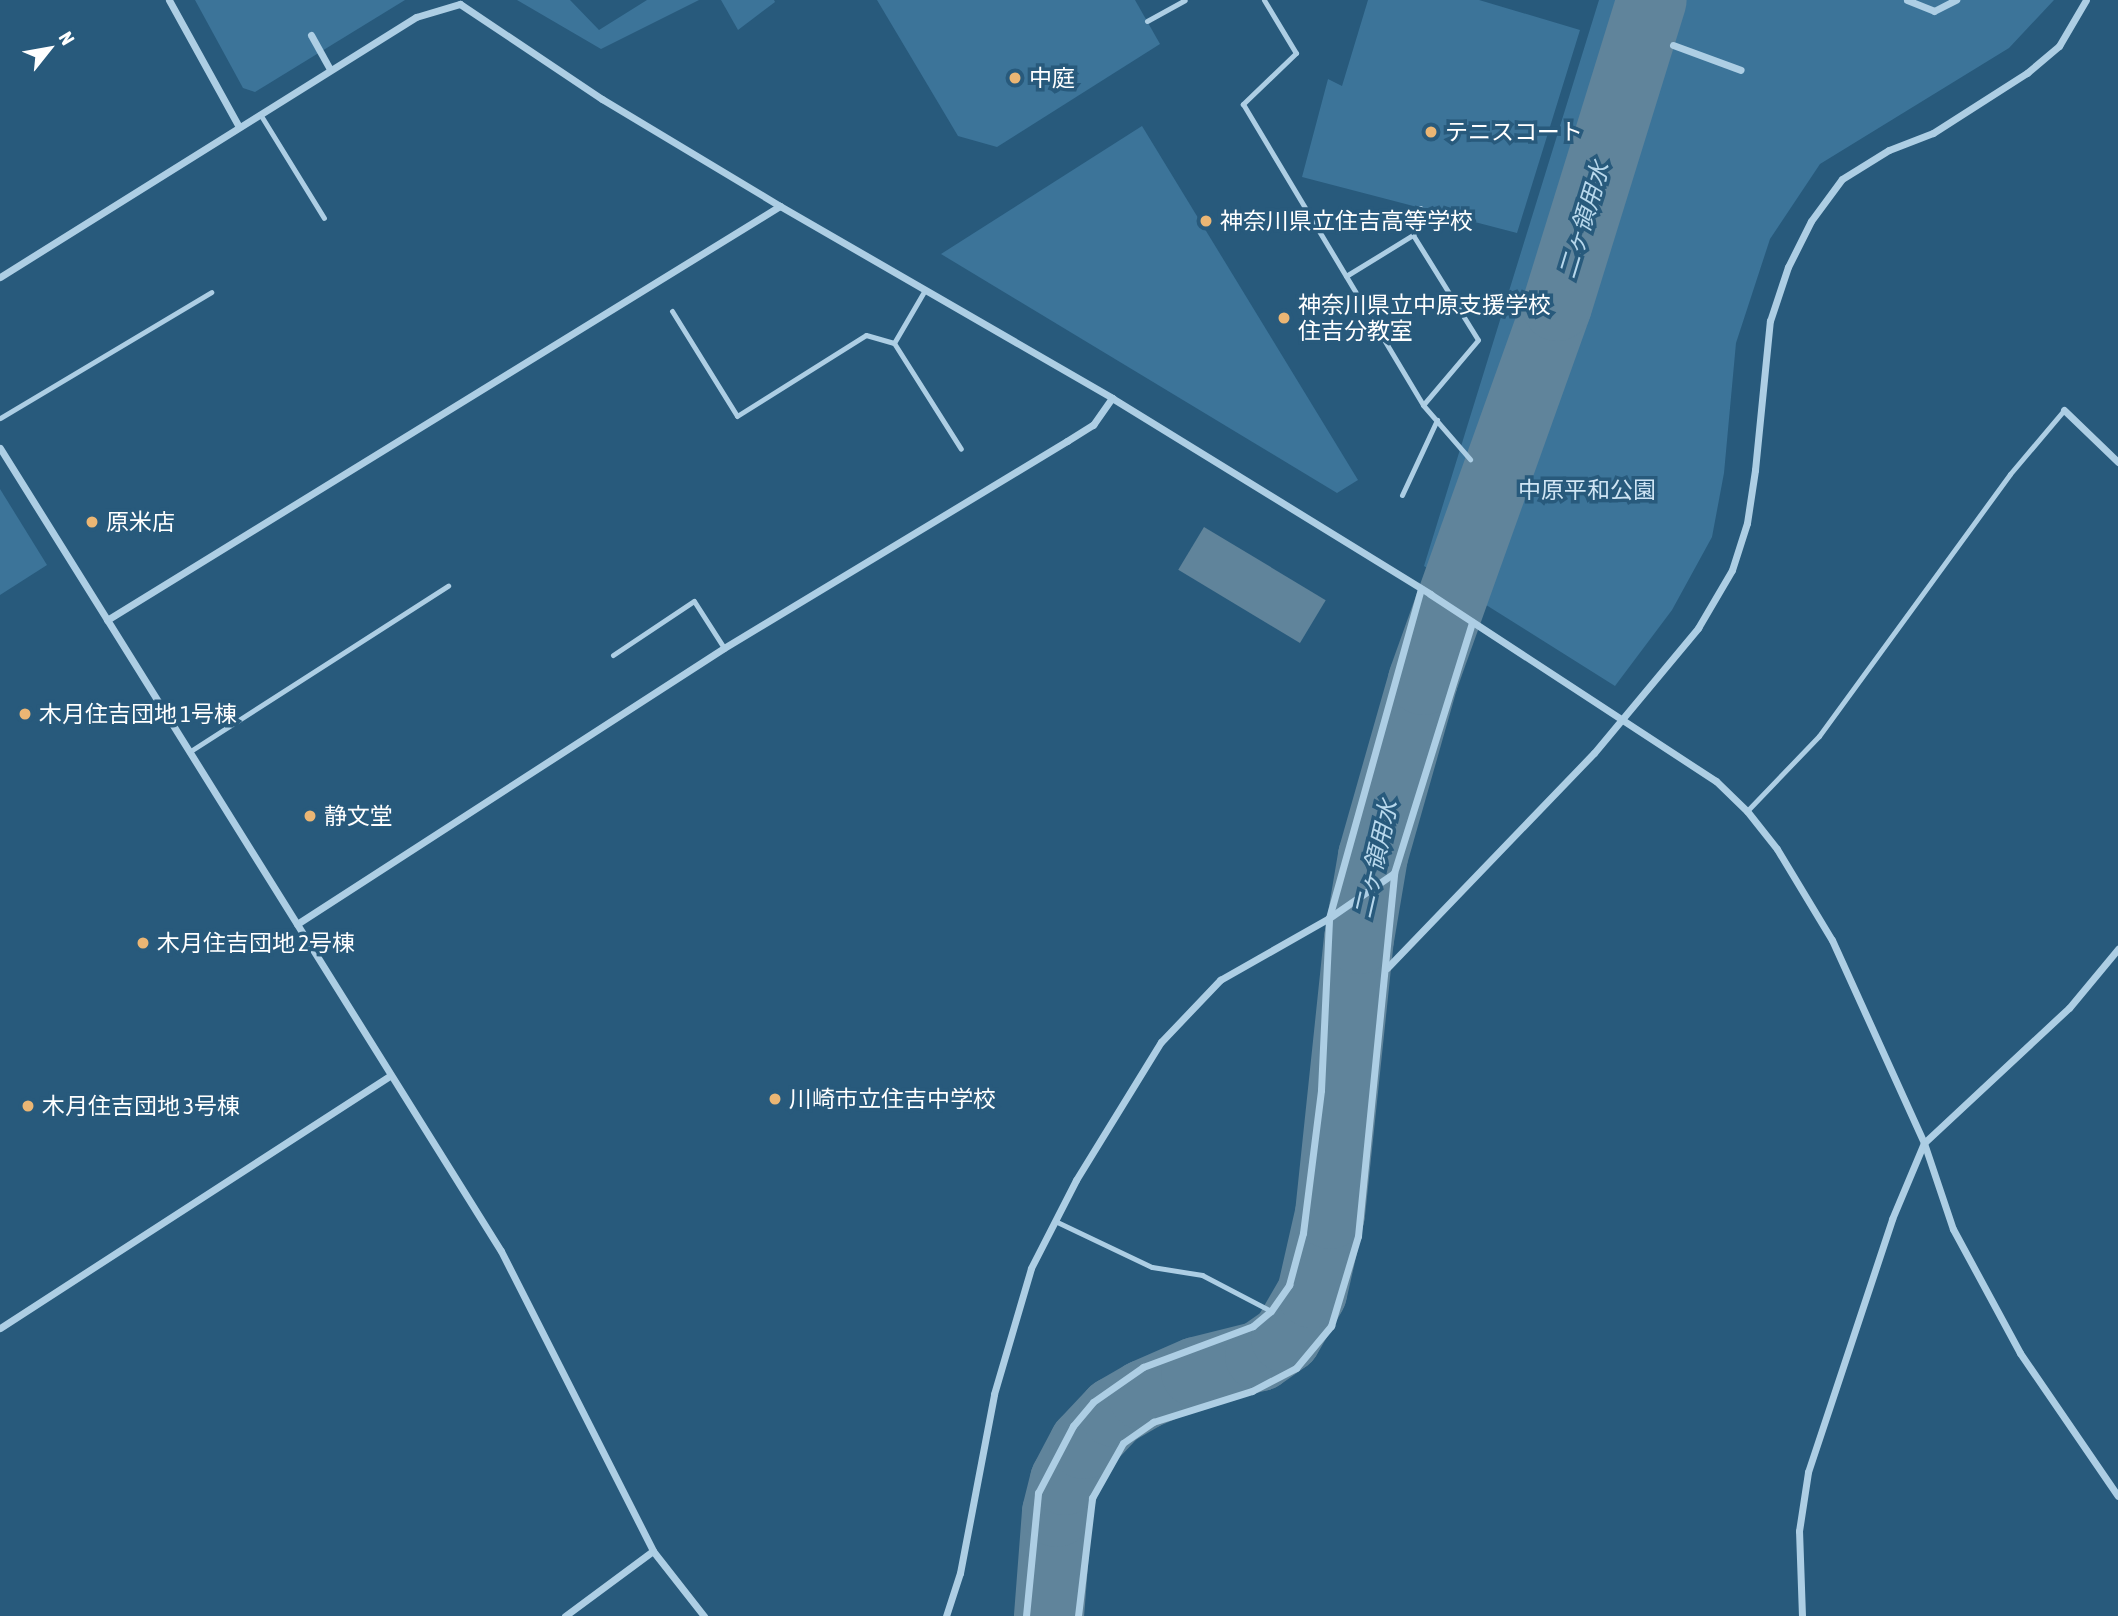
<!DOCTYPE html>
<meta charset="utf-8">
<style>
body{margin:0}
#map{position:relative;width:2118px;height:1616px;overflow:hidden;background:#285a7c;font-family:"Asap Condensed","Noto Sans JP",sans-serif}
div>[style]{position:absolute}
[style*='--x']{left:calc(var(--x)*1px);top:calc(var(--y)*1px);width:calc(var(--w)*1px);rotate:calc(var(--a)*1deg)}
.green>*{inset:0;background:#3c7499}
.water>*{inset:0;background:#60849b;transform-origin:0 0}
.river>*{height:70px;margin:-35px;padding:0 35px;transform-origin:35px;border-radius:35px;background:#60849b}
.lane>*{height:5px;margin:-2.5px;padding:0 2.5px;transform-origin:2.5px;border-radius:2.5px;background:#adcee4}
.street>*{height:7px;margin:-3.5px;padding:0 3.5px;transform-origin:3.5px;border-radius:3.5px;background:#adcee4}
.dots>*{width:19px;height:19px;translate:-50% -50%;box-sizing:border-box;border:4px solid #285a7c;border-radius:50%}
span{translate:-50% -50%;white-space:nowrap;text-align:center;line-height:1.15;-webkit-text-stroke:7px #285a7c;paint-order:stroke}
.poi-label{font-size:23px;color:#fff}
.left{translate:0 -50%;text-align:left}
.park-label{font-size:23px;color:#cfe5f4}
.water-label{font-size:24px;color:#b8d8ec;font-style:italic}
.north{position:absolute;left:14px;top:14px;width:70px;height:70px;-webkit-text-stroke:5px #285a7c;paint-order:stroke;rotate:59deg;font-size:19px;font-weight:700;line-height:28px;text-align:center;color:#fff}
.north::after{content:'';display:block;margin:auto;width:24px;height:32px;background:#fff;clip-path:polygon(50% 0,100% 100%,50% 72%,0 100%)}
</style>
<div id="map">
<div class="green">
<i style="clip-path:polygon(195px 0,405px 0,255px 92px,243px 88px)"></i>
<i style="clip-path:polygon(517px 0,570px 0,599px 30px,647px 0,699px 0,601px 49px)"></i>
<i style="clip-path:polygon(721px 0,774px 0,775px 2px,738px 30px)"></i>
<i style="clip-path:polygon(877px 0,1135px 0,1160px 44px,997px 147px,958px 136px)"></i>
<i style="clip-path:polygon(1368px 0,1479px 0,1580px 30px,1517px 233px,1302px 177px,1328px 79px,1342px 86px)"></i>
<i style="clip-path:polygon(1599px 0,2054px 0,2009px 48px,1820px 164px,1770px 239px,1736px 343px,1724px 473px,1712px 537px,1672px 610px,1615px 686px,1424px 566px)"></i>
<i style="clip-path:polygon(1142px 126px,1358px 480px,1337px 493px,941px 254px)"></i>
<i style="clip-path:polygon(0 489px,47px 565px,0 595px)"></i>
</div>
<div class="water">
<i style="left:1204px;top:527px;width:142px;height:50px;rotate:31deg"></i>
</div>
<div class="river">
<i style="--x:1049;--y:1616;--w:104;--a:-85.6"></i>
<i style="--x:1057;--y:1512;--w:33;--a:-76"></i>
<i style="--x:1065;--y:1480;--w:41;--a:-62.2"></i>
<i style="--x:1084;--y:1444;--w:44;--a:-46.8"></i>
<i style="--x:1114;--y:1412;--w:34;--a:-30"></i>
<i style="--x:1143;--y:1395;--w:58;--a:-23.5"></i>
<i style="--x:1196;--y:1372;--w:66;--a:-14"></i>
<i style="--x:1260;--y:1356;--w:32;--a:-35"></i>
<i style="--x:1286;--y:1338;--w:52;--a:-60"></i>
<i style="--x:1312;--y:1293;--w:81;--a:-77.2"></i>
<i style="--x:1330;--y:1214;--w:277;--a:-84"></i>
<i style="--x:1359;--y:939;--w:84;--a:-80.4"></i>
<i style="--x:1373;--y:856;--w:183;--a:-74.1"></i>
<i style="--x:1423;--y:680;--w:397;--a:-70.3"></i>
<i style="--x:1557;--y:306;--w:320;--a:-72.8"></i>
</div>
<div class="lane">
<i style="--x:1264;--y:0;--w:62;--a:58.9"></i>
<i style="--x:1296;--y:53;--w:74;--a:136.1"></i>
<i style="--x:1243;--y:104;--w:351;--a:59.1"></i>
<i style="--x:1423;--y:405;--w:72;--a:49"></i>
<i style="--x:1147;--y:21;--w:43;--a:-28.9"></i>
<i style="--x:260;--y:114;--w:122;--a:58.4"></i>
<i style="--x:1413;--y:235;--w:28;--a:-75"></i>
<i style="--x:1346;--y:276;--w:79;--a:-31.5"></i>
<i style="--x:1413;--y:235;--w:123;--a:58.2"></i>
<i style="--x:1478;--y:340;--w:85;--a:130.2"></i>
<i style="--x:672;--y:311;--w:123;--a:58.2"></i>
<i style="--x:737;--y:416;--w:152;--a:-32.1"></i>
<i style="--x:866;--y:335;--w:29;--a:16"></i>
<i style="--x:894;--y:343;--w:61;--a:-59.7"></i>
<i style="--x:894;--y:343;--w:125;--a:57.7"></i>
<i style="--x:0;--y:418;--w:246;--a:-30.8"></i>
<i style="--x:1402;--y:495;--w:83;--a:-65"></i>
<i style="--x:613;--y:655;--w:97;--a:-33.7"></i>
<i style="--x:694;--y:601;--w:56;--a:57.4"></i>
<i style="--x:189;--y:752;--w:308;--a:-32.7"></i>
<i style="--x:1747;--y:811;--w:104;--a:-46.2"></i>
<i style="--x:1819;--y:736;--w:324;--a:-53.9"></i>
<i style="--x:2010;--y:474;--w:84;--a:-49.8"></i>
<i style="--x:1055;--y:1221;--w:107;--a:25.4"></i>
<i style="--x:1152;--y:1267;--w:51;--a:9.1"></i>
<i style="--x:1202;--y:1275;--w:78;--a:27.6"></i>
</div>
<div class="street">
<i style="--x:169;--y:0;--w:145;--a:61.1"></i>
<i style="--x:1907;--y:0;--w:29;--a:22"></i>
<i style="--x:1934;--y:11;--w:25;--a:-27"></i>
<i style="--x:311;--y:35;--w:39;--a:61"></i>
<i style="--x:1673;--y:45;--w:72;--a:20.2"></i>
<i style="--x:0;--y:277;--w:491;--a:-32"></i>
<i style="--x:416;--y:17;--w:46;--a:-16.5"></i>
<i style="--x:460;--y:4;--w:171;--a:33.8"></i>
<i style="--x:602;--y:99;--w:208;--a:31"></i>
<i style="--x:780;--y:206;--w:384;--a:30"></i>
<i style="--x:1112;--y:398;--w:374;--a:31.6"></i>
<i style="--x:1430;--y:594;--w:342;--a:33.2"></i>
<i style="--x:1716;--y:781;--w:43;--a:44.1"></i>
<i style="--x:1747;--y:811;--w:48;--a:51.7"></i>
<i style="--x:1777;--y:849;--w:106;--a:58.9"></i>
<i style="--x:1832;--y:940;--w:223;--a:65.6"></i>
<i style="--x:1924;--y:1143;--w:91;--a:71.4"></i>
<i style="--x:1953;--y:1229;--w:141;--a:61.6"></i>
<i style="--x:2020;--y:1353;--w:173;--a:55.6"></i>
<i style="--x:2064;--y:410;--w:75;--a:43.9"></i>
<i style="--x:0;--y:448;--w:946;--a:58.04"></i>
<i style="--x:501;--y:1251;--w:336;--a:63.1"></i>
<i style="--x:653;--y:1551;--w:83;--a:51.9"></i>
<i style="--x:107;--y:620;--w:790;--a:-31.6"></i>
<i style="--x:297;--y:924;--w:508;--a:-32.88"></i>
<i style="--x:724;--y:648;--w:401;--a:-31.1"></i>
<i style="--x:1067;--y:441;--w:31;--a:-32"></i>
<i style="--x:1093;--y:425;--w:33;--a:-55"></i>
<i style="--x:1387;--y:968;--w:298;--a:-46.1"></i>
<i style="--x:1594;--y:753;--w:163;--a:-50.2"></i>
<i style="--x:1698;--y:628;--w:67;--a:-59.6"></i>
<i style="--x:1732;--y:570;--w:49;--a:-72.3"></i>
<i style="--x:1747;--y:523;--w:54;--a:-81.4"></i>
<i style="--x:1755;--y:470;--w:150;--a:-84.3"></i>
<i style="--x:1770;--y:321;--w:57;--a:-71.6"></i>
<i style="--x:1788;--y:267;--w:51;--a:-63.4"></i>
<i style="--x:1811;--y:221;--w:52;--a:-53.6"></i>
<i style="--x:1842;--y:179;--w:55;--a:-31.7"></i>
<i style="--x:1889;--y:150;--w:47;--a:-21.1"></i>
<i style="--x:1933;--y:133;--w:112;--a:-32.6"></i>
<i style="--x:2027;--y:73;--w:42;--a:-40.2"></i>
<i style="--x:2059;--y:46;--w:53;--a:-59.6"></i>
<i style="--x:0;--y:1328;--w:464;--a:-32.9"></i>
<i style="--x:565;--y:1616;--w:109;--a:-36.5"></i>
<i style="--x:946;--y:1616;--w:45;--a:-72"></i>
<i style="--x:960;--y:1573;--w:182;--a:-79.2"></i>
<i style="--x:994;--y:1394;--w:131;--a:-73.6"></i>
<i style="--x:1031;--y:1268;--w:99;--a:-62.9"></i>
<i style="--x:1076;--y:1180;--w:162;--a:-58.4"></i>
<i style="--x:1161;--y:1042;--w:86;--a:-46.4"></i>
<i style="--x:1220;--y:980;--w:125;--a:-29.6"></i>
<i style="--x:1329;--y:918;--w:79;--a:-34.7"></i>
<i style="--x:1026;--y:1616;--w:124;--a:-84.4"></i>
<i style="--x:1038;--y:1493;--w:76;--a:-62.4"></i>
<i style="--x:1073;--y:1426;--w:31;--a:-50"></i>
<i style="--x:1093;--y:1402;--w:61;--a:-35"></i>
<i style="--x:1143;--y:1367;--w:117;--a:-20.4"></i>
<i style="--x:1253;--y:1326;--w:23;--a:-40"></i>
<i style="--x:1271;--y:1311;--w:32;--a:-55"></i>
<i style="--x:1289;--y:1285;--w:54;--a:-74.9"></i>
<i style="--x:1303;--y:1233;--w:144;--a:-82.8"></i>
<i style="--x:1321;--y:1090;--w:172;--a:-87.3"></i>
<i style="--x:1329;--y:918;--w:342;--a:-74.4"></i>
<i style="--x:1078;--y:1616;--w:119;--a:-83.2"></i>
<i style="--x:1092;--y:1498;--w:63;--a:-60.6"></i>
<i style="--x:1123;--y:1443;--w:37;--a:-35"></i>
<i style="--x:1153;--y:1422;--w:104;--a:-17.4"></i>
<i style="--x:1252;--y:1391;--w:50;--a:-27.6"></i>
<i style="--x:1296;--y:1368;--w:55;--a:-50.2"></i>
<i style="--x:1331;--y:1326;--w:94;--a:-73.3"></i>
<i style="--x:1358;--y:1236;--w:365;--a:-84.3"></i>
<i style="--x:1394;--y:873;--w:263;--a:-72.7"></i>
<i style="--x:1802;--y:1616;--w:85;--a:-92"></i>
<i style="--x:1799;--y:1531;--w:60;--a:-81.3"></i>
<i style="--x:1808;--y:1472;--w:267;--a:-71.6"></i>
<i style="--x:1892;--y:1219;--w:82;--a:-67.2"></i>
<i style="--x:1924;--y:1143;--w:198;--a:-43"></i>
<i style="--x:2069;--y:1008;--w:77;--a:-50.3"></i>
</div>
<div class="dots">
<i style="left:1015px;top:78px;background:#ebb674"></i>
<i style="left:1431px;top:132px;background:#ebb674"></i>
<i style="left:1206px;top:221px;background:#ebb674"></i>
<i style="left:1284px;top:318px;background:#ebb674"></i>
<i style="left:92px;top:522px;background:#ebb674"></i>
<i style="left:25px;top:714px;background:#ebb674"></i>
<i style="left:310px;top:816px;background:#ebb674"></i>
<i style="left:143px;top:943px;background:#ebb674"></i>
<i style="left:775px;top:1099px;background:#ebb674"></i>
<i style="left:28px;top:1106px;background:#ebb674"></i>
</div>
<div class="poi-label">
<span class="left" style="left:1029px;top:78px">中庭</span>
<span class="left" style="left:1445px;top:132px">テニスコート</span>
<span class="left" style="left:1220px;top:221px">神奈川県立住吉高等学校</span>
<span class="left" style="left:1298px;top:318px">神奈川県立中原支援学校<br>住吉分教室</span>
<span class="left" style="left:106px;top:522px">原米店</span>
<span class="left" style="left:39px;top:714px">木月住吉団地 1号棟</span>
<span class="left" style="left:324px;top:816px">静文堂</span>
<span class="left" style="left:157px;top:943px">木月住吉団地 2号棟</span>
<span class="left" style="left:789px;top:1099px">川崎市立住吉中学校</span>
<span class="left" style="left:42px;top:1106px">木月住吉団地 3号棟</span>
</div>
<div class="park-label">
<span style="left:1587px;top:490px">中原平和公園</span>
</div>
<div class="water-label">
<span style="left:1584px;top:220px;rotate:-73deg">二ヶ領用水</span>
<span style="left:1376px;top:859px;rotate:-77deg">二ヶ領用水</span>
</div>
<div class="north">N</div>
</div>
